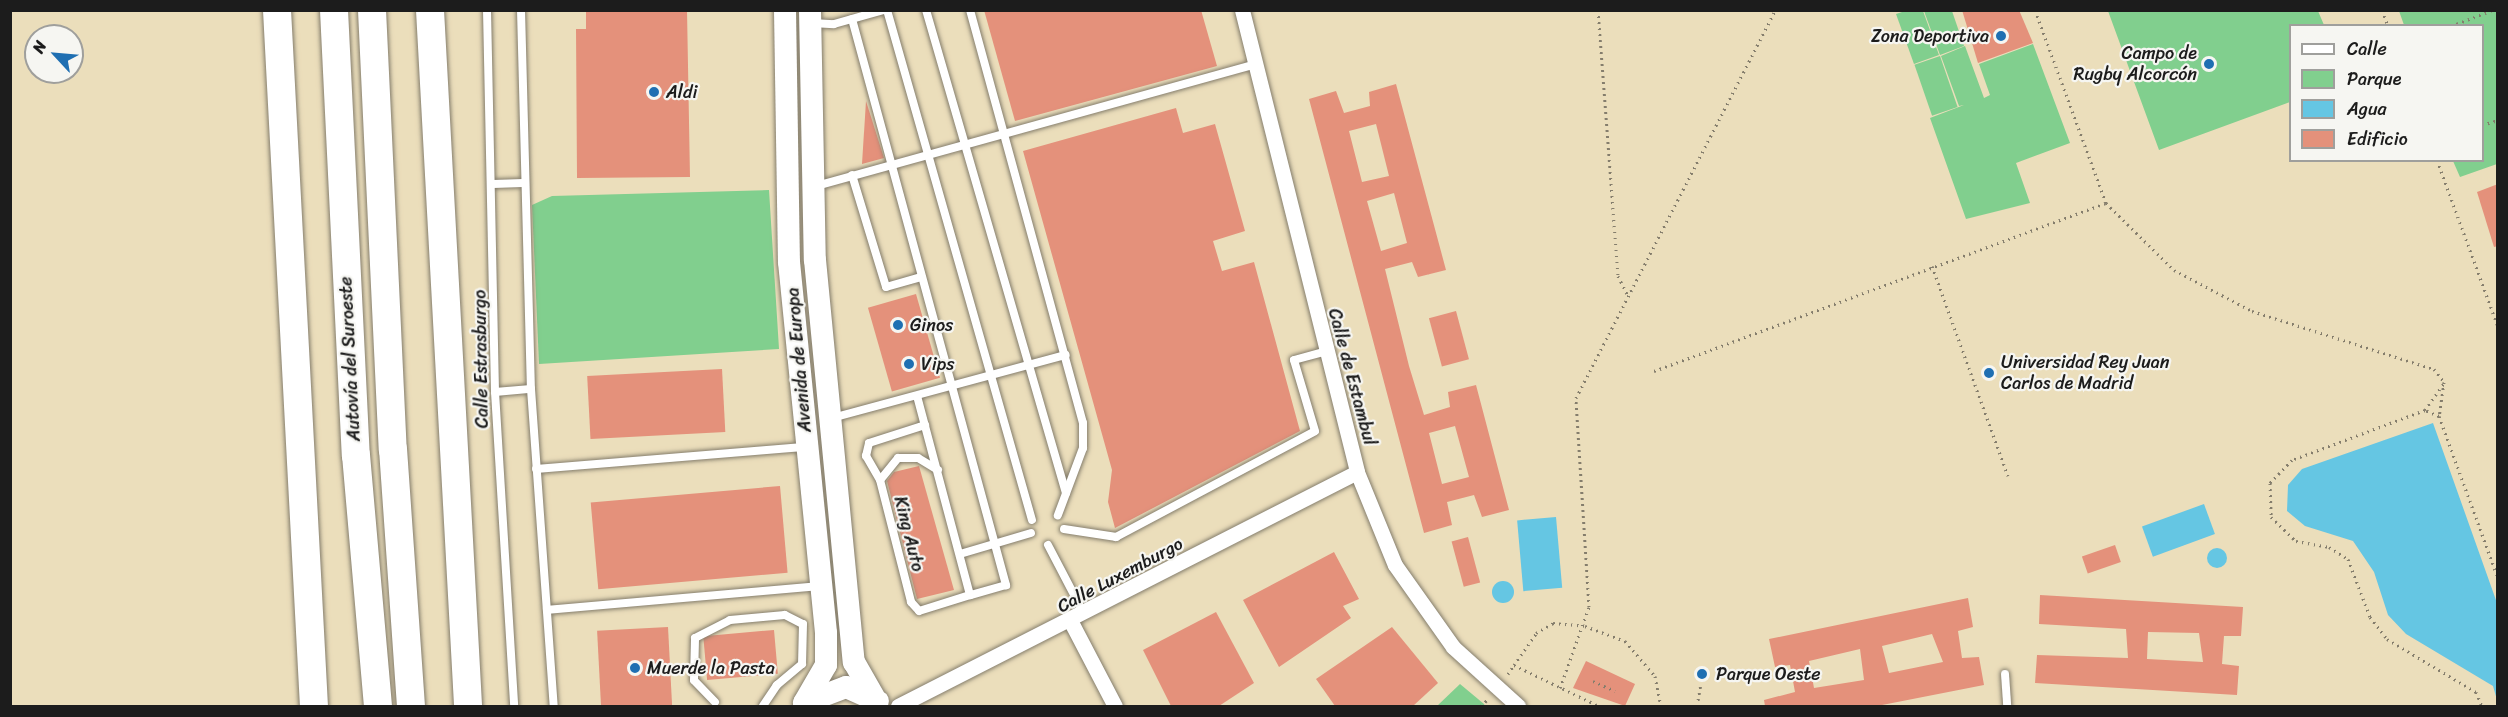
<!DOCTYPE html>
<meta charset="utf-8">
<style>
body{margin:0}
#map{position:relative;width:2508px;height:717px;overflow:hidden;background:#ebdebb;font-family:Sriracha,sans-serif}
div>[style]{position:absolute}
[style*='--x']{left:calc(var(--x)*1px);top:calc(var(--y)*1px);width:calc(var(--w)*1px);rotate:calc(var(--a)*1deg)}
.green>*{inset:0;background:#81cf8e;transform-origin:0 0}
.water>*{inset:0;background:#65c6e3;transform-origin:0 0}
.round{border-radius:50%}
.building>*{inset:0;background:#e4917b;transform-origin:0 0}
.path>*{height:3px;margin-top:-1.5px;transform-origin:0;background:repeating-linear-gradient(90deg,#847d6c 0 1.5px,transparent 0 6px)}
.roads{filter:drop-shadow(0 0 2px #847d6c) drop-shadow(0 0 2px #847d6c)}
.lane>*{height:8px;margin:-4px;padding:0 4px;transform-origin:4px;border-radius:4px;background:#fff}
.street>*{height:15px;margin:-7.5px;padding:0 7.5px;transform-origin:7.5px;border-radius:7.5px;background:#fff}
.secondary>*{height:22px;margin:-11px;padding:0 11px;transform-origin:11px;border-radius:11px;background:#fff}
.highway>*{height:28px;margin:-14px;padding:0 14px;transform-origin:14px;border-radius:14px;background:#fff}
.dots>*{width:16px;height:16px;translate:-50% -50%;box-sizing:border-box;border:3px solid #f6f6f2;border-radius:50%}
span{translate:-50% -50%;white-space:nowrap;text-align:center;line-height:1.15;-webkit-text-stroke:4.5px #f6f6f2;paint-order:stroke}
.poi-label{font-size:18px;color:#1c1c1c}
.right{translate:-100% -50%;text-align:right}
.left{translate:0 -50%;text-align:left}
.street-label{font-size:18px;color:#1c1c1c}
.frame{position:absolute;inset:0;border:12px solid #1c1c1c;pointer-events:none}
.legend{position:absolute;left:2289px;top:24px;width:195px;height:138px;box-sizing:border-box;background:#f6f6f2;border:2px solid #9f9f9c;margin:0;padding:8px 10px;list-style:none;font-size:18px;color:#1c1c1c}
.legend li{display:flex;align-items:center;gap:12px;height:30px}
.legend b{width:30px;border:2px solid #9f9f9c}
.north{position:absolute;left:24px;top:24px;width:60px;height:60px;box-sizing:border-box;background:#f6f6f2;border:2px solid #9f9f9c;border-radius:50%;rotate:296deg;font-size:16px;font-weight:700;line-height:24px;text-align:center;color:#1c1c1c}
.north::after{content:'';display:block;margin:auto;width:21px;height:27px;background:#1f6fb2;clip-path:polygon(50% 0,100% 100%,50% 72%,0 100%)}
</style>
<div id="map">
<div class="green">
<i style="clip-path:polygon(1905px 11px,1923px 11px,1939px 55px,1914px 64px,1896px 14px)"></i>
<i style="clip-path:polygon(1924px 11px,1952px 11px,1964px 46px,1940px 55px)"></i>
<i style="clip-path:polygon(2108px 11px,2318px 11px,2324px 25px,2290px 26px,2290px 102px,2159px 150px)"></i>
<i style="clip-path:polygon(2399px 11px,2497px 11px,2497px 164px,2460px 177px,2453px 161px,2482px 160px,2482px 26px,2404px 25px)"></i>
<i style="clip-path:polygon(2033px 44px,2070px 143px,2016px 163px,2030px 203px,1966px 219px,1930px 118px,1964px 105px,1959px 106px,1941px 56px,1965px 46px,1984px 98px,1990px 95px,1979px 64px)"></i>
<i style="left:1940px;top:56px;width:54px;height:27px;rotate:71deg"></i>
<i style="clip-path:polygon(769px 190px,779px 349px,539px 364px,532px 205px,552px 196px)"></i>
<i style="clip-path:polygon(1460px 684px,1484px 704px,1485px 706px,1437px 706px)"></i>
</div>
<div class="water">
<i style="clip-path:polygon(2433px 423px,2497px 603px,2497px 700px,2493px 686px,2406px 634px,2388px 615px,2374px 572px,2353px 541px,2305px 526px,2287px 511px,2288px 485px,2302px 469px)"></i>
<i style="left:2204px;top:504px;width:32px;height:66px;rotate:70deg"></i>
<i style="left:1556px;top:517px;width:71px;height:39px;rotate:85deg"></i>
<i class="round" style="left:2207px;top:548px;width:20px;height:20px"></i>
<i class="round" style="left:1492px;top:581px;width:22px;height:22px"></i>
</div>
<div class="building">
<i style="clip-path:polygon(586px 10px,687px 10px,690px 177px,577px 178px,576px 29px,586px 29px)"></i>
<i style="clip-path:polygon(984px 10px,1201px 10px,1217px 66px,1015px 121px)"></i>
<i style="clip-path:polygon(1962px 10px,2019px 10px,2033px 43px,1978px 63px)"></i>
<i style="clip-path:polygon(evenodd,1396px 84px,1446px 270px,1418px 277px,1412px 262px,1385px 269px,1409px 366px,1424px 415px,1450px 407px,1448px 392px,1476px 385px,1509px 510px,1482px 517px,1474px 495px,1447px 502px,1452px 525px,1424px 533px,1309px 99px,1336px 91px,1344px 113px,1370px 106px,1369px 92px,1396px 84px,1376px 124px,1389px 176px,1362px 182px,1349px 131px,1376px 124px,1396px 84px,1394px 193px,1407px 243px,1381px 251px,1367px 201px,1394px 193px,1396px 84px,1455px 426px,1469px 477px,1442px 484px,1429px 433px,1455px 426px)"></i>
<i style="clip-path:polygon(866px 101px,884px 158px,862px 164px)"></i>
<i style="clip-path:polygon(1176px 108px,1183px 133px,1215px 124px,1245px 231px,1213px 241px,1222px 271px,1254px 262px,1300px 431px,1115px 528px,1108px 502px,1112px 470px,1023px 151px)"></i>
<i style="clip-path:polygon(2498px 184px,2498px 246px,2494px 247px,2477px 192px)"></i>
<i style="left:916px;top:294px;width:87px;height:50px;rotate:74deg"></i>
<i style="left:1456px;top:311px;width:50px;height:28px;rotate:75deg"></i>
<i style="left:722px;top:369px;width:63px;height:135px;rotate:87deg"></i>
<i style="clip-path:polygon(919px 466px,954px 590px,917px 599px,887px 481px,894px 472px)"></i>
<i style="left:780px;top:486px;width:87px;height:190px;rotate:85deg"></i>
<i style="left:1468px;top:537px;width:47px;height:17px;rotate:75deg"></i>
<i style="left:2115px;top:545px;width:18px;height:35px;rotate:71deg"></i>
<i style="clip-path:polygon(1334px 552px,1359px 599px,1343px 606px,1351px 618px,1279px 667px,1243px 600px)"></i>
<i style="clip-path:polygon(evenodd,2040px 595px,2243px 607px,2241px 636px,2224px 636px,2222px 664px,2239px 666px,2237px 695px,2035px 683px,2037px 655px,2128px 658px,2126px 629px,2039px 624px,2040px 595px,2148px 632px,2199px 633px,2203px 662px,2147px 659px,2148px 632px)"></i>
<i style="clip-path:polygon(evenodd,1968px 598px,1973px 627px,1958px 631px,1962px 658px,1979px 657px,1984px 685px,1877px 706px,1765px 706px,1764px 700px,1795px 692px,1790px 665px,1775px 667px,1769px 639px,1968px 598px,1932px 634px,1943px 662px,1889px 673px,1882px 646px,1932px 634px,1968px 598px,1860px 649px,1864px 680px,1814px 688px,1809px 661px,1860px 649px)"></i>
<i style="clip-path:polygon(1216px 612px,1254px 683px,1219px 706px,1171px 706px,1143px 650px)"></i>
<i style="left:668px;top:627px;width:79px;height:71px;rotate:87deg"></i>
<i style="clip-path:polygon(1392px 627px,1438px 683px,1413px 706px,1335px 706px,1316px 679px)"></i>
<i style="left:774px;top:630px;width:44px;height:71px;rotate:85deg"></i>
<i style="clip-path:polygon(1586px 661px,1635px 684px,1625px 706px,1573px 688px)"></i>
</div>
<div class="path">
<i style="--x:1598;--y:10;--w:267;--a:85.7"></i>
<i style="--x:1618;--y:276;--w:22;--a:63"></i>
<i style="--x:2035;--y:10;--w:206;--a:69.8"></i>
<i style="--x:2106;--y:203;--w:95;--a:44.6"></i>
<i style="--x:2174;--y:270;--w:88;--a:27.7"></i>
<i style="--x:2252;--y:311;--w:191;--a:17.7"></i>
<i style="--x:2434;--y:369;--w:16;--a:52"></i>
<i style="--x:2444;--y:382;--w:34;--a:98"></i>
<i style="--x:2439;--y:416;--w:172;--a:70"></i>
<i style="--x:2382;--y:10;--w:17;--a:69"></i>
<i style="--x:2451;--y:26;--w:45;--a:-20.9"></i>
<i style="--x:2482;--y:125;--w:17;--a:-17"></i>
<i style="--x:2437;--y:160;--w:178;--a:69.9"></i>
<i style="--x:1932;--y:266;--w:223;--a:70.1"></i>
<i style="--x:1654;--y:371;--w:481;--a:-20.4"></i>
<i style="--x:2425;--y:410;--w:32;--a:-55"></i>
<i style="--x:2439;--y:416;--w:15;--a:-157"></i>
<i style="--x:2425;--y:410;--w:142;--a:159.4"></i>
<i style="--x:2292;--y:460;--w:32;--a:134"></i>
<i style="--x:2270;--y:483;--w:34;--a:88"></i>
<i style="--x:2271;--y:517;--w:35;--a:44"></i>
<i style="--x:2296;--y:541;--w:34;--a:10"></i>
<i style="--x:2329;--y:547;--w:22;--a:32"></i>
<i style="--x:2348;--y:559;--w:62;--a:69.2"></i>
<i style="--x:2370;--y:617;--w:28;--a:52"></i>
<i style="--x:2387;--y:639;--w:104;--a:30.8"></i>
<i style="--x:2476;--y:692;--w:15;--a:67"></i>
<i style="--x:1514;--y:665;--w:39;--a:-55"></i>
<i style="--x:1536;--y:633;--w:20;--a:-30"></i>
<i style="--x:1553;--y:623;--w:32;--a:5"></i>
<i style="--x:1585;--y:626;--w:43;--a:20.6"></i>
<i style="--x:1625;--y:641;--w:46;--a:49.4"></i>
<i style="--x:1655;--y:676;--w:31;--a:79"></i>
<i style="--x:1508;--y:674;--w:11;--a:-56"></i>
<i style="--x:1514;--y:665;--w:94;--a:25.8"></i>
<i style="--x:1593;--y:681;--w:24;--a:24"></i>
<i style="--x:1560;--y:688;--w:86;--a:-70.3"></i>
<i style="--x:1589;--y:607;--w:209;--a:-93.6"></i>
<i style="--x:1576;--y:398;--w:436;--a:-62.8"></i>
<i style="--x:1481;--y:706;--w:8;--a:-45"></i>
<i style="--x:1697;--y:706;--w:22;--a:-80"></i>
</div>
<div class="roads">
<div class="lane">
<i style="--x:487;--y:10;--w:382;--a:88.8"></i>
<i style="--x:495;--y:392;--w:315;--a:86.5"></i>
<i style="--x:521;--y:10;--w:379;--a:88.5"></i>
<i style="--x:531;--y:389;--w:318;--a:85.9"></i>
<i style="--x:887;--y:10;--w:530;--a:74.13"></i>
<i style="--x:926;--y:10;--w:503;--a:73.84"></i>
<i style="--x:970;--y:10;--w:428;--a:74.7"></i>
<i style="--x:1083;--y:423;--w:25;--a:90"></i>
<i style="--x:1083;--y:448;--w:72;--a:110.5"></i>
<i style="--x:852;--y:19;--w:587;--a:74.78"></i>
<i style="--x:1006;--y:585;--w:37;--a:164"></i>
<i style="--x:970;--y:595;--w:206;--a:-104.9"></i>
<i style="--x:812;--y:23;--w:22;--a:3"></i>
<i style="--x:834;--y:24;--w:51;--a:-15.9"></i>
<i style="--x:852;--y:175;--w:117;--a:73.1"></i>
<i style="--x:886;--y:287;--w:37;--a:-16"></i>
<i style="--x:493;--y:184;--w:30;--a:-2"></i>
<i style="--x:816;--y:186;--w:458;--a:-15.5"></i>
<i style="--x:495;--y:392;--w:36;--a:-5"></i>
<i style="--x:832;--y:418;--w:242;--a:-15.1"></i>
<i style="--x:536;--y:469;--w:271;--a:-4.7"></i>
<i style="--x:938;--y:470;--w:23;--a:-149"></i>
<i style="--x:918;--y:458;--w:20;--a:180"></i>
<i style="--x:898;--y:458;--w:28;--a:129"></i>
<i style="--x:880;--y:480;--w:126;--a:75.7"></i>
<i style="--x:911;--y:602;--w:12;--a:48"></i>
<i style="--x:919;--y:611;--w:53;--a:-17.4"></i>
<i style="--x:880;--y:480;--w:28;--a:-120"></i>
<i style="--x:866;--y:456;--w:13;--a:-77"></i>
<i style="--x:869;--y:443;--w:59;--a:-17.8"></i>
<i style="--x:1064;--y:529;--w:53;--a:8.7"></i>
<i style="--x:1116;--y:537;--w:225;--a:-28"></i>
<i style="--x:1315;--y:431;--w:74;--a:-106.5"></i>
<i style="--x:1294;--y:360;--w:30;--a:-15"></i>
<i style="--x:1048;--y:545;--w:78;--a:62.4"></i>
<i style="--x:960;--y:554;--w:74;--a:-16.5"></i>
<i style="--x:547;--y:610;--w:273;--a:-5"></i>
<i style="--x:2005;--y:674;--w:32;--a:86"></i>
<i style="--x:715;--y:702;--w:30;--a:-134"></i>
<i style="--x:694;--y:680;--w:42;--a:-88.6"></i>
<i style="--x:695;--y:638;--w:39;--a:-27"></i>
<i style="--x:730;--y:620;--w:55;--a:-5.2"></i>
<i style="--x:785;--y:615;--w:20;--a:27"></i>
<i style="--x:803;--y:624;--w:40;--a:91.4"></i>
<i style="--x:802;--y:664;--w:33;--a:140"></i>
<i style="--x:777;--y:685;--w:25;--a:124"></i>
</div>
<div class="street">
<i style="--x:1242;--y:10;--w:476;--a:76"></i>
<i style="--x:1357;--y:472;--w:100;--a:67.8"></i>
<i style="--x:1395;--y:565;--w:100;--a:54.7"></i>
<i style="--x:1453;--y:647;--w:88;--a:42.2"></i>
<i style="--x:1071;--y:622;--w:95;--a:62.4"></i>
<i style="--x:898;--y:706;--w:515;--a:-27.01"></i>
</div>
<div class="secondary">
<i style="--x:785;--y:10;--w:252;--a:89.1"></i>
<i style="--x:789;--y:262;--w:373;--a:84.3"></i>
<i style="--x:826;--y:633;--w:32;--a:90"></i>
<i style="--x:826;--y:665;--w:44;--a:120.1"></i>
<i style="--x:810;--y:10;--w:250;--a:88.9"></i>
<i style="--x:815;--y:260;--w:404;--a:84.5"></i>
<i style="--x:854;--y:662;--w:40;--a:60.3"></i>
<i style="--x:804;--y:703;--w:45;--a:-20.9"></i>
<i style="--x:846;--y:687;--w:35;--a:24"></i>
</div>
<div class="highway">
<i style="--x:277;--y:10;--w:697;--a:86.96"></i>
<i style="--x:334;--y:10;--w:446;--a:87.2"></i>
<i style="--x:356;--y:455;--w:252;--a:85"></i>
<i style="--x:372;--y:10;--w:440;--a:87.3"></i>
<i style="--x:393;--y:449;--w:258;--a:86"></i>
<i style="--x:430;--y:10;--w:697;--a:86.87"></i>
</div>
</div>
<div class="dots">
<i style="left:2001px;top:36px;background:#1f6fb2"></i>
<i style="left:2209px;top:64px;background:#1f6fb2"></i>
<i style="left:654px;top:92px;background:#1f6fb2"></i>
<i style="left:898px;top:325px;background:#1f6fb2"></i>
<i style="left:909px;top:364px;background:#1f6fb2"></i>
<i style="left:1989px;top:373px;background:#1f6fb2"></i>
<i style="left:635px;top:668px;background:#1f6fb2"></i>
<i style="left:1702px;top:674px;background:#1f6fb2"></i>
</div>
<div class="poi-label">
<span class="right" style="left:1989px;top:36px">Zona Deportiva</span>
<span class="right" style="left:2197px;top:64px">Campo de<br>Rugby Alcorcón</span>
<span class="left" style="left:666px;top:92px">Aldi</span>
<span class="left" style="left:910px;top:325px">Ginos</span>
<span class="left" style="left:2001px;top:373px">Universidad Rey Juan<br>Carlos de Madrid</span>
<span class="left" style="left:921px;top:364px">Vips</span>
<span class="left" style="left:647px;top:668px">Muerde la Pasta</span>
<span class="left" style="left:1716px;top:674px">Parque Oeste</span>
</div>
<div class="street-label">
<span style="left:350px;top:359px;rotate:-93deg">Autovía del Suroeste</span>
<span style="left:481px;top:359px;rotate:-91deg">Calle Estrasburgo</span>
<span style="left:799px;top:360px;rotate:-95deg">Avenida de Europa</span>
<span style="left:1352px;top:377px;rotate:75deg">Calle de Estambul</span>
<span style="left:909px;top:534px;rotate:76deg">King Auto</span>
<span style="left:1120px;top:575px;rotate:-28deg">Calle Luxemburgo</span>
</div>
<div class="frame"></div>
<ul class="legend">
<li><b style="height:8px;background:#fff"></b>Calle</li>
<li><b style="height:16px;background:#81cf8e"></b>Parque</li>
<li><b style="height:16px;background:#65c6e3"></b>Agua</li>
<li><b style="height:16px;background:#e4917b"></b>Edificio</li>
</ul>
<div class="north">N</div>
</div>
